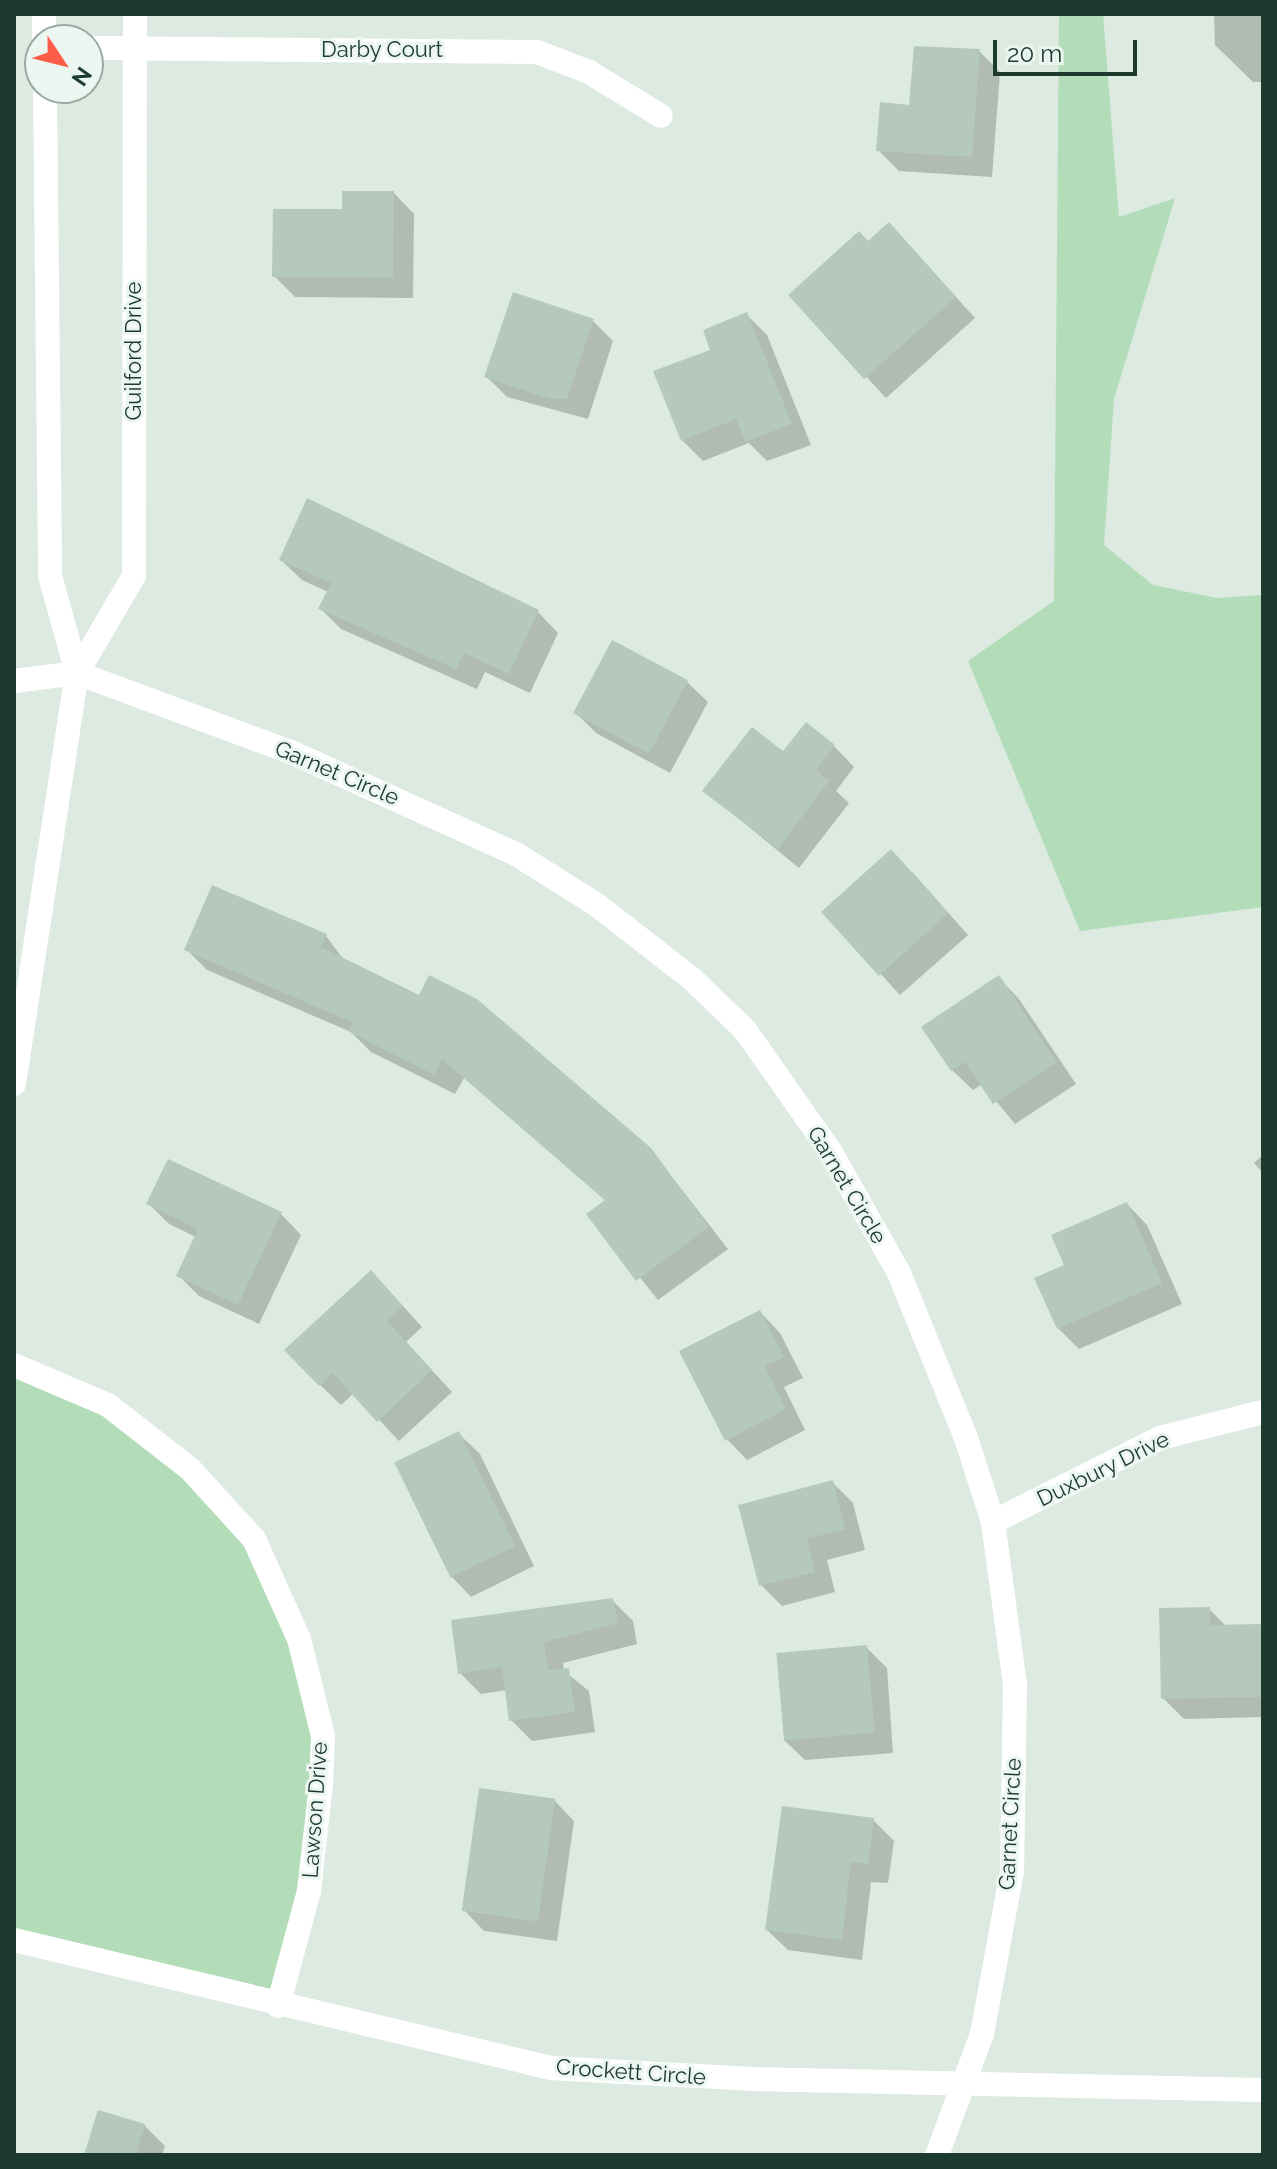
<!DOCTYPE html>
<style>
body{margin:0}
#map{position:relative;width:1277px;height:2169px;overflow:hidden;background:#dceae2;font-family:Raleway,sans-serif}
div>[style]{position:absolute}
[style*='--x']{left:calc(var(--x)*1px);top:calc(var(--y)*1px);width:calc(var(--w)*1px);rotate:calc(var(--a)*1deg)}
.green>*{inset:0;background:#b3ddb9}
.shadow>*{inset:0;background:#0003}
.building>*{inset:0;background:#b4c8bd;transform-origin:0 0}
.street>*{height:24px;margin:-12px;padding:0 12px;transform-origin:12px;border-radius:12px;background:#fff}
span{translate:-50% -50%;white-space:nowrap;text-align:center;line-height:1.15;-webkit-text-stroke:6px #ecf6f0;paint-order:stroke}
.street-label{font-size:22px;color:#1d3a2e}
.frame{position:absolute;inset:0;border:16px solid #1d3a2e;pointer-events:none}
.north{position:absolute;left:24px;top:24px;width:80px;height:80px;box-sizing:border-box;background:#ecf6f0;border:2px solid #99aba2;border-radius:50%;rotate:125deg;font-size:22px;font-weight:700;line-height:32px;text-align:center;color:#1d3a2e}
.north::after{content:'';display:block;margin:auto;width:28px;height:36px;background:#fc5d48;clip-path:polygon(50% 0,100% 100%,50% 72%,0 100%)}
.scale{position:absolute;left:993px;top:40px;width:144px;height:36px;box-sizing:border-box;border:4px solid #1d3a2e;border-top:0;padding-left:10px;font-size:24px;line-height:28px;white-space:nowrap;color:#1d3a2e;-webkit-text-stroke:6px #ecf6f0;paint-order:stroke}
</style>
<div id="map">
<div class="green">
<i style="clip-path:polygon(1059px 14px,1103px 14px,1119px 217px,1175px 198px,1114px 399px,1104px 545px,1153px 585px,1217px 598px,1263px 595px,1263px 907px,1080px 931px,968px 661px,1054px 601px)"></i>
<i style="clip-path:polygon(14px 1365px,108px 1405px,254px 1539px,323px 1736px,278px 2006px,14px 1940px)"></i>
</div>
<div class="shadow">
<i style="clip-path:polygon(1214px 14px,1263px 14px,1263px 82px,1253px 82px,1215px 45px)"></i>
<i style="clip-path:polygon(979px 51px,1000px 72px,992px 177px,899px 171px,878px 150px,911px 107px)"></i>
<i style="clip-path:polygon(394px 193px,414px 214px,413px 298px,295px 297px,274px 276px)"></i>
<i style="clip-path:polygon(909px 245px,975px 318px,886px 398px,791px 295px)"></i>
<i style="clip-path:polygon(747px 315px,767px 335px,811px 445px,767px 461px,749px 443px,703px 461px,682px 440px)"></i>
<i style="clip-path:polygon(593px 321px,613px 341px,588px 419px,507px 397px,486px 376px)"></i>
<i style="clip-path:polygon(281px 560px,538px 612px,558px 633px,530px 693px,485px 672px,477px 689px,341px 629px,321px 609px,328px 592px,302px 580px)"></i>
<i style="clip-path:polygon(613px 642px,687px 682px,708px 702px,670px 773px,596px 733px,575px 712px)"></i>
<i style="clip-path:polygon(834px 746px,854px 767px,836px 791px,849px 803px,799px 868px,705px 791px,783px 754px)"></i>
<i style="clip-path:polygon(912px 872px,968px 935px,900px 995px,824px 912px)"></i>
<i style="clip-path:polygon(326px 936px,344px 960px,420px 998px,650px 1149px,728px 1249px,658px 1300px,589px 1214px,606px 1201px,464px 1078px,455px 1094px,371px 1052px,351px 1032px,207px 970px,187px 950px)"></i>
<i style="clip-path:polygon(999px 978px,1019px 999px,1076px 1084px,1015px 1124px,982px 1084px,973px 1090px,952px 1070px)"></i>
<i style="clip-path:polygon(1263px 1155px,1263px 1173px,1254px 1163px)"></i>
<i style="clip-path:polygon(149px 1204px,281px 1214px,301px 1235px,259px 1324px,199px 1296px,178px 1275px,196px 1237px,169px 1224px)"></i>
<i style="clip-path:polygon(1127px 1204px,1147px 1225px,1182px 1304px,1079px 1349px,1058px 1328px,1066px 1266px)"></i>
<i style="clip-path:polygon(392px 1294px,422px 1327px,406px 1342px,452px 1392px,399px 1441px,354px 1393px,341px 1405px,320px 1385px)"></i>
<i style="clip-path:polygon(760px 1312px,780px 1333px,803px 1378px,784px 1387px,805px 1430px,747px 1460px,727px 1439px)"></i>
<i style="clip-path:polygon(459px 1434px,480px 1454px,534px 1566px,471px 1597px,451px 1576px,397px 1464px)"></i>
<i style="clip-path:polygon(832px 1482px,853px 1503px,865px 1550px,827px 1560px,835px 1592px,782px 1606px,761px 1585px)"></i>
<i style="clip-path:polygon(612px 1600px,633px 1621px,637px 1644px,563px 1663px,564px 1671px,589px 1691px,595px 1732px,532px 1741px,511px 1720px,507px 1690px,481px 1694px,460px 1673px)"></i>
<i style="clip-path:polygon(1209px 1609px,1227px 1627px,1263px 1628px,1263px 1717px,1184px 1719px,1163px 1698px)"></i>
<i style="clip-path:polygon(866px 1647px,887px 1668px,893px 1753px,805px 1760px,784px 1740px)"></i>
<i style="clip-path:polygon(554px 1800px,574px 1821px,557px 1941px,484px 1931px,464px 1910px)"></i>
<i style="clip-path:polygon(873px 1820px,894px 1841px,888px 1883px,871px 1882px,862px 1960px,788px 1950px,767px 1930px)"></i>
<i style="clip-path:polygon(144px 2125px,165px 2146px,162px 2155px,86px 2155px)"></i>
</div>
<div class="building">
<i style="clip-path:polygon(914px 46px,980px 49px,972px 157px,876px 151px,880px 102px,909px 105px)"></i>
<i style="clip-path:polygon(342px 191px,394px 191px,393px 278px,272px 277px,273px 209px,342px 209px)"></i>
<i style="clip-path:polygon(889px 222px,956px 297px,864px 379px,788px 295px,859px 231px,868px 241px)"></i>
<i style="clip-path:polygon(513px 292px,594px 319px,567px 399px,551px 399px,484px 377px)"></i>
<i style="clip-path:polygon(747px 312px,792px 424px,745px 442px,736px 419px,681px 441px,653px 371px,710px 350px,703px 330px)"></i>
<i style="clip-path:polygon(307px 498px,539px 610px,509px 674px,464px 653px,456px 669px,318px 609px,331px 583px,279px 560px)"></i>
<i style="left:612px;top:640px;width:86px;height:83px;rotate:28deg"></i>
<i style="clip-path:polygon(806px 722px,835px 745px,816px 770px,829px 781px,778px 849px,702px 791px,752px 727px,783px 751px)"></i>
<i style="left:891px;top:849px;width:86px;height:94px;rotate:48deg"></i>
<i style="clip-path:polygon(212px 885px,327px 934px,321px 947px,419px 995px,429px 975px,477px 999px,651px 1148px,709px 1227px,636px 1281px,586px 1214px,605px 1200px,442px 1059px,434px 1075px,348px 1031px,352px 1022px,184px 950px)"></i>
<i style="clip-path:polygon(999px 975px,1057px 1062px,993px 1104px,965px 1062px,951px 1071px,921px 1027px)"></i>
<i style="clip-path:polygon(168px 1159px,282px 1212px,238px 1305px,176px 1276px,198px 1229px,146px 1204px)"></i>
<i style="clip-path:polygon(1127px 1202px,1162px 1283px,1057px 1329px,1034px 1278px,1064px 1265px,1051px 1235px)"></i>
<i style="clip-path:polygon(371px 1270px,403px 1306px,387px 1321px,432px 1370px,377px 1422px,333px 1373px,319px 1386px,284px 1350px)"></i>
<i style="clip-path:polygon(760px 1310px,784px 1357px,765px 1366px,786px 1409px,725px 1441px,679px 1351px)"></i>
<i style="left:459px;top:1431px;width:128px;height:72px;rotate:64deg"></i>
<i style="clip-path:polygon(833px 1480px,845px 1529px,807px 1539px,815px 1572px,759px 1586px,738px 1505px)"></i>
<i style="clip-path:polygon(613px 1598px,618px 1623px,544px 1642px,548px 1670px,569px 1668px,575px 1712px,509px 1721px,502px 1667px,458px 1674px,451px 1620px)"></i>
<i style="clip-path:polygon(1210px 1607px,1210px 1625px,1262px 1624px,1263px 1697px,1161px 1699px,1159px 1608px)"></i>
<i style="left:867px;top:1645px;width:88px;height:91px;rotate:85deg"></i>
<i style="left:479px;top:1788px;width:77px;height:124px;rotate:8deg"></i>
<i style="clip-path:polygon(782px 1806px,874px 1818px,868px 1864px,851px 1862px,842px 1940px,765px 1930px)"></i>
<i style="clip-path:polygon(98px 2110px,145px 2124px,136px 2155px,84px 2155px)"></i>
</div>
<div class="street">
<i style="--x:44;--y:40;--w:26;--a:-90"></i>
<i style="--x:88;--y:48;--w:449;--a:0.5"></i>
<i style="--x:537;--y:52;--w:56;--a:21"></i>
<i style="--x:589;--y:72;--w:84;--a:31.4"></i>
<i style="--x:45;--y:88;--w:488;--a:89.4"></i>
<i style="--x:50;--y:576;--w:101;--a:74.4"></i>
<i style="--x:14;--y:681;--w:64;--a:-7.2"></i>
<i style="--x:77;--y:673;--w:228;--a:20.3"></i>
<i style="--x:291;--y:752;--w:247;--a:24.4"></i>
<i style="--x:516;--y:854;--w:96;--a:32.2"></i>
<i style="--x:597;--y:905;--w:120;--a:37.9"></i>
<i style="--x:692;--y:979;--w:74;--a:43.9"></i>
<i style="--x:745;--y:1030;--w:148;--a:54.9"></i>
<i style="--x:830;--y:1151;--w:140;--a:60.5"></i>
<i style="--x:899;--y:1273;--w:178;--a:67.9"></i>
<i style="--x:966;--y:1438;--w:88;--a:72.2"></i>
<i style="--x:993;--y:1522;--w:164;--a:82.3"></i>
<i style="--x:1015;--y:1685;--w:186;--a:90.9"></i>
<i style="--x:1012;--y:1871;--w:166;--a:100.4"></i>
<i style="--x:982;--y:2034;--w:129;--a:110.4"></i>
<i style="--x:14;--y:1084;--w:416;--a:-81.3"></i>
<i style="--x:77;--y:673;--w:113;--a:-59.6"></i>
<i style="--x:134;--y:576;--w:562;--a:-89.9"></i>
<i style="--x:14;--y:1365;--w:102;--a:23.1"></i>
<i style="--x:108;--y:1405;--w:104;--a:38"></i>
<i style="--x:190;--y:1469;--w:95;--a:47.6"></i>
<i style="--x:254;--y:1539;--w:110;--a:65.8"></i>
<i style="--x:299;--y:1639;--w:100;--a:76.1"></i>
<i style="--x:323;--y:1736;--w:49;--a:92.3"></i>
<i style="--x:321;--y:1785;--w:107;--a:96.5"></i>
<i style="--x:309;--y:1891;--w:119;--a:105.1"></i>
<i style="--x:993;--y:1522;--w:187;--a:-26.7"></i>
<i style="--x:1160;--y:1438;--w:106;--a:-14.2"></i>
<i style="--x:14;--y:1940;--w:552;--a:13.41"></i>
<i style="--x:551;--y:2068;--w:202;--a:3.1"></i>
<i style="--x:753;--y:2079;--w:510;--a:1.24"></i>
</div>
<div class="street-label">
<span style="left:382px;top:50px">Darby Court</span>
<span style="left:134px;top:351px;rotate:-90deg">Guilford Drive</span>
<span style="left:337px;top:773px;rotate:23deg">Garnet Circle</span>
<span style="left:847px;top:1185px;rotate:59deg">Garnet Circle</span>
<span style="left:1103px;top:1469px;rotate:-26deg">Duxbury Drive</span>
<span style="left:315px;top:1810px;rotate:-86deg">Lawson Drive</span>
<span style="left:1010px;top:1824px;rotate:-87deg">Garnet Circle</span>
<span style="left:631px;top:2072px;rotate:4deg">Crockett Circle</span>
</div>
<div class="frame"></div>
<div class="north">N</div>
<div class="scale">20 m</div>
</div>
